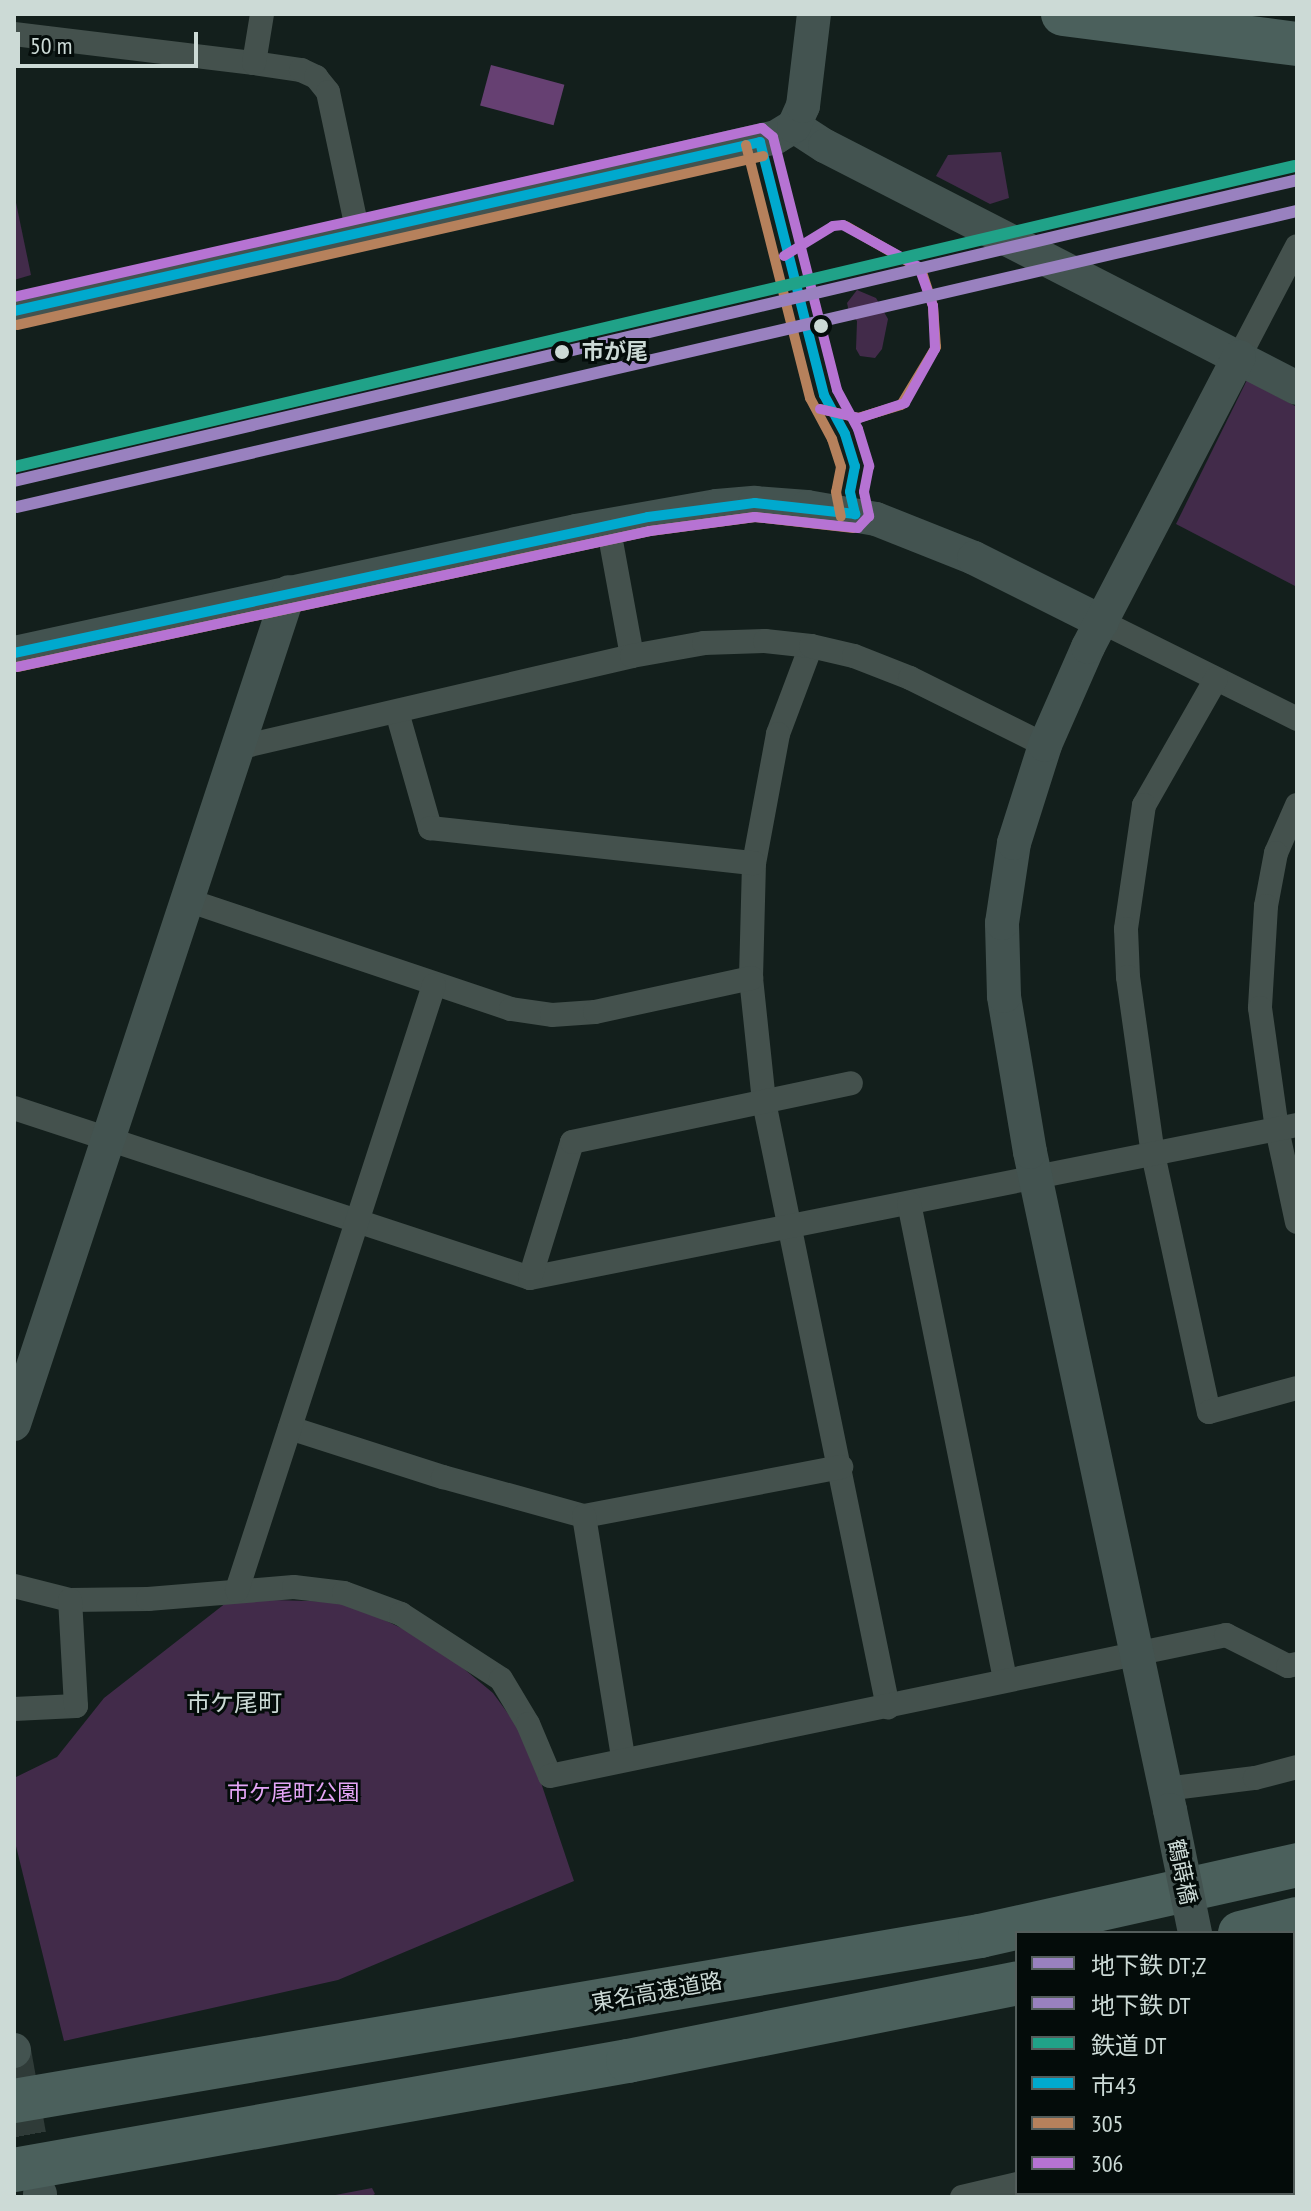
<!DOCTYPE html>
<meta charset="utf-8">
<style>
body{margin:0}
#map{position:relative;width:1311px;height:2211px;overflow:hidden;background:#131f1c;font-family:"PT Sans Narrow","Noto Sans JP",sans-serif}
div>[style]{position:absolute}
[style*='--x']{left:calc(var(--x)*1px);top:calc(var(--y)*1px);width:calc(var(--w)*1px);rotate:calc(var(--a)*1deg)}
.green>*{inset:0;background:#422b4a}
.water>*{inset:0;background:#664072;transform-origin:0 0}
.secondary-tunnel>*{height:34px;margin-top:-17px;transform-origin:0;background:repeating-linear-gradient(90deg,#2f3b38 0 34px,transparent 0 51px)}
.street>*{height:24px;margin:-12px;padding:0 12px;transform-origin:12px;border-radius:12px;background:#44514d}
.secondary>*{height:34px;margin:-17px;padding:0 17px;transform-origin:17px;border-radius:17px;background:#435350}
.highway>*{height:44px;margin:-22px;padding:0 22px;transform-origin:22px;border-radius:22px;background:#4b605c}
.secondary-bridge>*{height:34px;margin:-17px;padding:0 17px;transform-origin:17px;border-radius:17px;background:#435350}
.bus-1>*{height:10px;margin:-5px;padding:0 5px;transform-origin:5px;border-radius:5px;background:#00a9ce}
.bus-2>*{height:10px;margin:-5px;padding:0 5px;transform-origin:5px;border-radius:5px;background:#b6815c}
.bus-3>*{height:10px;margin:-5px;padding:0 5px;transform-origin:5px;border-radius:5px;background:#b673d3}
.rail-1>*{height:12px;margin:-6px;padding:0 6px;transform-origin:6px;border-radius:6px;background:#20a288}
.metro-1>*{height:12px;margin:-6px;padding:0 6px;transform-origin:6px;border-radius:6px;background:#9981bf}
.metro-2>*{height:12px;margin:-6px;padding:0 6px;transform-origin:6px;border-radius:6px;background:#9981bf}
.dots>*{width:22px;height:22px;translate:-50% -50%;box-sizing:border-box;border:4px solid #040c0a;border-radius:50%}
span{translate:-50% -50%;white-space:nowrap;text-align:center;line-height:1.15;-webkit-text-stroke:6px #040c0a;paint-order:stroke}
.stop-label{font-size:22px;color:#ccdad6;font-weight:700}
.left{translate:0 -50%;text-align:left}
.park-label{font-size:22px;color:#e4a5f6}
.street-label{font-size:22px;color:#ccdad6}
.neighbourhood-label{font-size:24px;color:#ccdad6}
.frame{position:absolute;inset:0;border:16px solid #ccdad6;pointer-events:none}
.legend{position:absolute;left:1015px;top:1931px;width:280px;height:264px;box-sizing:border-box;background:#040c0a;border:2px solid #545e5c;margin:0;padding:10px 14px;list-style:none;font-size:24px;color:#ccdad6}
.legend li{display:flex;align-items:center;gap:16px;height:40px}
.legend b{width:40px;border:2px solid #545e5c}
.scale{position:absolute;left:16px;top:32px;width:182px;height:36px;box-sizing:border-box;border:4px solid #ccdad6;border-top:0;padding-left:10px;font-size:24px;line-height:28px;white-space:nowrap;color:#ccdad6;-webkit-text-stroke:6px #040c0a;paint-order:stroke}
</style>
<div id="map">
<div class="green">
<i style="clip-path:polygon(1001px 152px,1009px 198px,990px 204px,936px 176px,948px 155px)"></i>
<i style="clip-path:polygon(14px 193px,31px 275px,14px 280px)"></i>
<i style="clip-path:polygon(857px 290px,876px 298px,888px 319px,882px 349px,875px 358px,860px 356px,856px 349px,857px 321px,849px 312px,847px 303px)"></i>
<i style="clip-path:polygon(1247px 380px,1297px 407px,1297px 587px,1176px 524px)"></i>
<i style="clip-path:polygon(231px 1599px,346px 1602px,414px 1634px,458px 1664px,493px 1693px,526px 1738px,574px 1881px,338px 1980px,64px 2041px,14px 1838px,14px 1778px,57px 1757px,104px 1698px)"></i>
<i style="clip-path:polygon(372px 2188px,375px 2194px,370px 2197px,325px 2197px)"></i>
</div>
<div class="water">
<i style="left:491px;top:65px;width:76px;height:42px;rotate:15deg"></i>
</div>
<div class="secondary-tunnel">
<i style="--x:14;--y:2051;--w:141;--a:79.8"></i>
</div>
<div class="street">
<i style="--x:14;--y:34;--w:242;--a:6.9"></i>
<i style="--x:254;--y:63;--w:48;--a:8.5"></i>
<i style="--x:301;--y:70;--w:17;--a:25"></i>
<i style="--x:316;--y:77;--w:19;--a:51"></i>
<i style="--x:328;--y:92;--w:144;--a:78"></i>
<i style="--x:254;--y:63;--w:50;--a:-80.7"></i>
<i style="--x:1239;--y:357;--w:125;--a:-62.4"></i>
<i style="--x:608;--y:525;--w:133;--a:79.6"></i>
<i style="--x:1102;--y:622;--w:218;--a:26.4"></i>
<i style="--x:811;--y:646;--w:94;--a:110.6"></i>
<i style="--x:778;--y:734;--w:131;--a:100.5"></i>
<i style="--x:754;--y:863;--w:115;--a:91.5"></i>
<i style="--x:751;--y:978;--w:125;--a:84"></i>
<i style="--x:764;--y:1102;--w:618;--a:78.42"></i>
<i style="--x:1216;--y:679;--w:145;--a:119.7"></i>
<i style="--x:1144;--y:805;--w:125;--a:98.3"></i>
<i style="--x:1126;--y:929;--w:48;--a:87.6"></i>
<i style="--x:1128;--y:977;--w:179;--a:82"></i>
<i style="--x:1153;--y:1154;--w:264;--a:77.8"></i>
<i style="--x:1209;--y:1412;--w:91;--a:-15.3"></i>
<i style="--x:397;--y:712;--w:121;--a:74.1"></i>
<i style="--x:430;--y:828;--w:326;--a:6.2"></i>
<i style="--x:237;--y:748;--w:406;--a:-13.1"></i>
<i style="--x:632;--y:656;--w:73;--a:-10.2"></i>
<i style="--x:704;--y:643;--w:61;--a:-1.9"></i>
<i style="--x:765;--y:641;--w:46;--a:6.2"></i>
<i style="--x:811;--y:646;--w:44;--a:13.1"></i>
<i style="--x:854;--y:656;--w:60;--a:21.4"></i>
<i style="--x:910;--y:678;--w:151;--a:26.4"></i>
<i style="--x:1297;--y:805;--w:52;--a:113.6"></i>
<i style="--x:1276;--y:853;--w:54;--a:100.7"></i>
<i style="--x:1266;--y:906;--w:102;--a:93.4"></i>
<i style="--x:1260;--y:1008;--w:122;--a:82"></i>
<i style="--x:1277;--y:1129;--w:95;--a:77.9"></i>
<i style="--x:187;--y:900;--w:342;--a:18.6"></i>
<i style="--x:511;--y:1009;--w:41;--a:8.3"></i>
<i style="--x:552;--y:1015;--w:43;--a:-4"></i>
<i style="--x:595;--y:1012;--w:160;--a:-12.3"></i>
<i style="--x:14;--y:1108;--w:543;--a:18.23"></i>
<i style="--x:530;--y:1278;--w:782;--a:-11.28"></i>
<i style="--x:909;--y:1203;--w:485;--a:78.6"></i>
<i style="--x:530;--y:1278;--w:142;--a:-72.8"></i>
<i style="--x:572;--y:1142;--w:285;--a:-11.9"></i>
<i style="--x:290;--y:1428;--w:161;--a:17.8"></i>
<i style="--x:443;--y:1477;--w:146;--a:15.5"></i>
<i style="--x:584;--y:1516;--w:262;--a:-10.8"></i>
<i style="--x:584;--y:1516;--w:245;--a:80.8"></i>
<i style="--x:14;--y:1586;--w:58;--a:14"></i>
<i style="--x:70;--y:1600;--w:78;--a:-0.7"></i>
<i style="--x:148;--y:1599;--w:146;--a:-4.7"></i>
<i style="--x:294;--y:1587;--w:50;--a:6.8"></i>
<i style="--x:344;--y:1593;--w:61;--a:20.2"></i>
<i style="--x:401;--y:1614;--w:119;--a:33"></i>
<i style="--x:501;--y:1679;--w:52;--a:59"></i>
<i style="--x:528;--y:1724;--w:56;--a:67.1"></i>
<i style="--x:550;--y:1776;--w:691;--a:-11.78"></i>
<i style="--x:1226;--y:1635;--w:69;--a:26.6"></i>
<i style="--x:1288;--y:1666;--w:9;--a:-13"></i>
<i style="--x:237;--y:1590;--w:636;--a:-71.96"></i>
<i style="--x:14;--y:1709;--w:62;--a:-2.8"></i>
<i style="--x:76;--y:1706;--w:106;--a:-93.2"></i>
<i style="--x:1165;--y:1789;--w:91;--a:-7"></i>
<i style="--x:1255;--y:1778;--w:43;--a:-14.7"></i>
<i style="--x:1293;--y:2119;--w:4;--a:0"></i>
<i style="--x:962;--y:2197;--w:57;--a:-13.3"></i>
</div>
<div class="secondary">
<i style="--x:794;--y:126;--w:37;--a:33"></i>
<i style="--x:825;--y:146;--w:530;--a:27.14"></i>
<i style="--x:14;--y:311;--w:782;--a:-12.86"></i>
<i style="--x:776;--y:137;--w:21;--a:-31"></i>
<i style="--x:794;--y:126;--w:22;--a:-66"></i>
<i style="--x:803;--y:106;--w:93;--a:-83.2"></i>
<i style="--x:14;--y:653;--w:575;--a:-12.25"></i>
<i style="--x:576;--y:531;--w:143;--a:-10.1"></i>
<i style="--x:717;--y:506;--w:38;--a:-5"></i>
<i style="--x:755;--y:503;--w:52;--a:4.4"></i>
<i style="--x:807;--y:507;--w:70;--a:9.9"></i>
<i style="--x:876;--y:519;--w:105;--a:21.7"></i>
<i style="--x:974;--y:558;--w:143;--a:26.6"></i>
<i style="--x:14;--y:1424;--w:876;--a:-71.71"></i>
<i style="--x:1170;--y:1810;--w:673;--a:-102.01"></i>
<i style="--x:1030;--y:1152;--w:158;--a:-99.5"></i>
<i style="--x:1004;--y:996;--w:73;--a:-91.6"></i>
<i style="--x:1002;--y:923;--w:81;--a:-81.5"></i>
<i style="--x:1014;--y:843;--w:103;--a:-72.4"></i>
<i style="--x:1045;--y:745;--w:107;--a:-66.3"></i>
<i style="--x:1088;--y:647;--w:327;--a:-62.5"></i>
<i style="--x:14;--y:2050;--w:1;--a:90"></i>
<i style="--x:1253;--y:2193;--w:4;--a:76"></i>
<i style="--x:40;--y:2194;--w:3;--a:90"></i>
</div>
<div class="highway">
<i style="--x:1063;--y:14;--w:236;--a:7.3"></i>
<i style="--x:1240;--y:1933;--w:59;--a:-13.8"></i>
<i style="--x:14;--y:2101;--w:980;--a:-9.69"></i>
<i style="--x:980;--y:1936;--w:325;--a:-12.6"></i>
<i style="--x:14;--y:2170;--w:624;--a:-10.07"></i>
<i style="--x:628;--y:2061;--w:397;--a:-11.3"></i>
</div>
<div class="secondary-bridge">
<i style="--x:1170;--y:1810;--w:126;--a:78.5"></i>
</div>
<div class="bus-1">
<i style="--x:760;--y:142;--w:261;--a:75.8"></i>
<i style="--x:824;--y:395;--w:44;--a:61.7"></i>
<i style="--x:845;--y:434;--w:34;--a:73"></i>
<i style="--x:855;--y:466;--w:26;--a:101"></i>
<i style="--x:850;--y:492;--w:23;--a:77"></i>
<i style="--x:14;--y:311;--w:765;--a:-12.76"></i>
<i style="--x:14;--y:653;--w:648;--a:-12.11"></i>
<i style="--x:648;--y:517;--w:108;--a:-7.5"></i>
<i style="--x:755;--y:503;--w:101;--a:6.3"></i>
</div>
<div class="bus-2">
<i style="--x:746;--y:145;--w:261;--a:75.8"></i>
<i style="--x:810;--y:398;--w:47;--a:61.8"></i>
<i style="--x:832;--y:439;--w:29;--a:72"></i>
<i style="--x:841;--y:467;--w:25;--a:101"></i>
<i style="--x:836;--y:492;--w:25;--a:79"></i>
<i style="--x:17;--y:325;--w:765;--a:-12.76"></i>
<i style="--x:820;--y:409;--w:39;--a:13"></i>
<i style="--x:858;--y:418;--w:45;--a:-16.8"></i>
<i style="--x:901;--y:405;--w:68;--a:-58.9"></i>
<i style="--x:936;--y:347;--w:41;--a:-94.2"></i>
<i style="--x:933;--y:306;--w:39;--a:-108"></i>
<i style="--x:921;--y:269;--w:86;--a:-150.2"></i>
<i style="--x:17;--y:667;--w:647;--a:-12.13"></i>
<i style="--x:650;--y:531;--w:106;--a:-7.6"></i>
<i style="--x:755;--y:517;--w:99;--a:6.4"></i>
</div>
<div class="bus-3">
<i style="--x:784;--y:256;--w:57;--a:-31.5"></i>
<i style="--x:833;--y:226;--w:10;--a:-6"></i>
<i style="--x:843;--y:225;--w:87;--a:28.9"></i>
<i style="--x:919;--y:267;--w:41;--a:70.3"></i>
<i style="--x:933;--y:306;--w:43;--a:87.3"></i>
<i style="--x:935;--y:349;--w:62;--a:119.1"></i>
<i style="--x:905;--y:403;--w:48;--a:161.9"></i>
<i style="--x:859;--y:418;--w:40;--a:-167"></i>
<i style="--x:14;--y:297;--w:767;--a:-12.73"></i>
<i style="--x:762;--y:128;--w:14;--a:39"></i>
<i style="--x:773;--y:137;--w:261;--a:75.8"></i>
<i style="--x:837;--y:390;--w:44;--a:61.7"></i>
<i style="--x:858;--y:429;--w:39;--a:73"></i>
<i style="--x:869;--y:466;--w:26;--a:101"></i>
<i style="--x:864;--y:492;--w:25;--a:78"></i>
<i style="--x:869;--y:516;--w:16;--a:133"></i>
<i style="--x:858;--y:528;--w:104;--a:-173.9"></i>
<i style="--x:755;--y:517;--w:106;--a:172.4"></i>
<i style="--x:650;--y:531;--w:647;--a:167.87"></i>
</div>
<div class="rail-1">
<i style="--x:14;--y:467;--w:1315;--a:-13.23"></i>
</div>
<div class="metro-1">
<i style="--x:14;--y:481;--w:1318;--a:-13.2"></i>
</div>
<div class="metro-2">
<i style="--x:17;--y:507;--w:1314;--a:-13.02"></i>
</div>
<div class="dots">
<i style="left:821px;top:326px;background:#ccdad6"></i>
<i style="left:562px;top:352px;background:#ccdad6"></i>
</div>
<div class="stop-label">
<span class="left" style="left:582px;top:352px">市が尾</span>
</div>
<div class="park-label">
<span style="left:293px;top:1793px">市ケ尾町公園</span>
</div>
<div class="street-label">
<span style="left:1182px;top:1872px;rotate:78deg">鶴蒔橋</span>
<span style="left:657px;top:1992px;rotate:-10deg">東名高速道路</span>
</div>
<div class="neighbourhood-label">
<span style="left:234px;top:1703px">市ケ尾町</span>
</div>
<div class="frame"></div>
<ul class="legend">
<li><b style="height:10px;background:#9981bf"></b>地下鉄 DT;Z</li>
<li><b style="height:10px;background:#9981bf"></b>地下鉄 DT</li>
<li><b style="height:10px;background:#20a288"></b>鉄道 DT</li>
<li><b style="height:10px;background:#00a9ce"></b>市43</li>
<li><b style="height:10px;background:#b6815c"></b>305</li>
<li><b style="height:10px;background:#b673d3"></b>306</li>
</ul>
<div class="scale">50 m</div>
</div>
